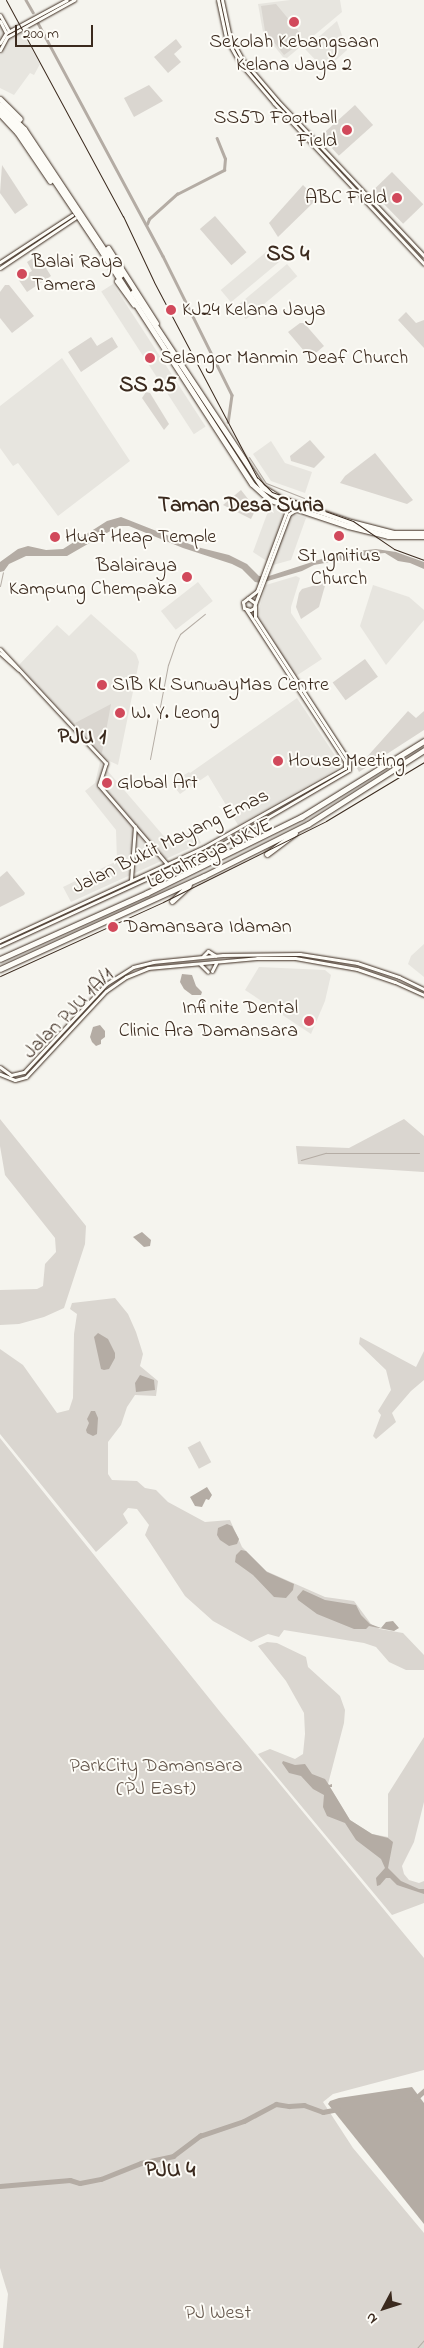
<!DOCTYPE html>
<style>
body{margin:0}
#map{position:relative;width:424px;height:2348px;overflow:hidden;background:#f5f4ee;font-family:"Indie Flower",sans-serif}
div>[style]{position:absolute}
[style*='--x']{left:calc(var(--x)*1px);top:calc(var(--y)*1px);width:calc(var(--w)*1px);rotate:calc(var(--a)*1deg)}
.built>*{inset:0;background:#e7e5df;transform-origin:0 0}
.green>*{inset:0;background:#dad6d0;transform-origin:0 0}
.water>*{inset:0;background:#b4aca4}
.stream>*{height:1px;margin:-0.5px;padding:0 0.5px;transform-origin:0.5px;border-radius:0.5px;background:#b4aca4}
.canal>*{height:2.5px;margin:-1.25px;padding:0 1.25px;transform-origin:1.25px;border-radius:1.25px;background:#b4aca4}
.river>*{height:4.5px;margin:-2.25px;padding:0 2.25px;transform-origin:2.25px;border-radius:2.25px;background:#b4aca4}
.roads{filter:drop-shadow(0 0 1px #3b2a1e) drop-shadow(0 0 1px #3b2a1e)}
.secondary>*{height:3px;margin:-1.5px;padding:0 1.5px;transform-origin:1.5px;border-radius:1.5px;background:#fdfcf7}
.motorway>*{height:5px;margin:-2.5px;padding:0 2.5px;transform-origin:2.5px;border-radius:2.5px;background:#fdfcf7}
.tram>*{height:1px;margin:-0.5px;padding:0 0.5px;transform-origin:0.5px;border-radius:0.5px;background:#3b2a1e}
.dots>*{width:14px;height:14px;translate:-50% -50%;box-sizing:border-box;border:2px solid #fdfcf7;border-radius:50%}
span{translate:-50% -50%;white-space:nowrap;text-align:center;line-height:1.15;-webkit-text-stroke:4px #fdfcf7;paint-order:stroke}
.poi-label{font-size:20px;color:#3b2a1e}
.right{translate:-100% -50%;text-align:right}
.left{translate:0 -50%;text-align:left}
.street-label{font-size:20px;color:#3b2a1e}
.park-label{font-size:20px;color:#63554a}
.neighbourhood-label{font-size:21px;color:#3b2a1e;font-weight:700}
.quarter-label{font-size:22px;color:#3b2a1e;font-weight:700}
.north{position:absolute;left:359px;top:2283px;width:50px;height:50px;-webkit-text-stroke:4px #fdfcf7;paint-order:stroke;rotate:230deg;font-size:14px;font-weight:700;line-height:20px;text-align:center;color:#3b2a1e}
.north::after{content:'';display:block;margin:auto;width:18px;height:22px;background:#3b2a1e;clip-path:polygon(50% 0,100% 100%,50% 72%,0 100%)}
.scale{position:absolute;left:15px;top:25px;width:78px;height:22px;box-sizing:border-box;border:2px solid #3b2a1e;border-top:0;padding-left:6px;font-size:15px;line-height:18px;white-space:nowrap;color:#3b2a1e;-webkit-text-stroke:4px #fdfcf7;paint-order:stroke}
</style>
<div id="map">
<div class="built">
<i style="clip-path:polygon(290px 0,340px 0,342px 12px,287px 58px,283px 57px,263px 32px,258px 4px)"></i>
<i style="clip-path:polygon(337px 21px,347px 50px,325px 70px,305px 49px)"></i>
<i style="clip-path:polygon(0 27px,15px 34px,21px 30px,40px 64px,34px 75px,30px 73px,14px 95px,0 88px)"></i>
<i style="left:272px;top:247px;width:16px;height:67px;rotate:50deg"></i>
<i style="left:287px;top:264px;width:16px;height:67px;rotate:50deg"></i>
<i style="left:113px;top:284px;width:170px;height:14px;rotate:57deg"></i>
<i style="clip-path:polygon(62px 358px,130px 461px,58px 516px,18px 463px,13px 466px,0 448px,0 406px)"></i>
<i style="clip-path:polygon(271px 441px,285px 463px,312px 472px,305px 493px,271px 481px,253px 454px)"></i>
<i style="clip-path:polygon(270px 506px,306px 518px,291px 560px,273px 565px,253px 552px)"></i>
<i style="clip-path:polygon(296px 576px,300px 578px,291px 607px,291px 613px,322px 659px,296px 676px,257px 616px,266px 585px)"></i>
<i style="left:198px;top:582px;width:24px;height:47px;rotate:52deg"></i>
<i style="clip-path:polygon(373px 585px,409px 597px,424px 610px,424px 620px,386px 665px,360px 626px)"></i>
<i style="clip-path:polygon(91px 614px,136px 654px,139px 662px,118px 765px,105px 759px,19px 665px,57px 625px,69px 636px)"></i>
<i style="clip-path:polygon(297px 698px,342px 766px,238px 825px,208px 775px,180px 794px,171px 783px,189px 772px,190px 773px)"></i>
<i style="clip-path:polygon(100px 762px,168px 841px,195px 830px,201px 843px,71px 902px,63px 887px,117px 861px,116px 830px,85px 791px,95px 783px)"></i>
<i style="clip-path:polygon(424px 944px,424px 977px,408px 964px,411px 956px)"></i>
<i style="clip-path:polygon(259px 967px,325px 970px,331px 975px,325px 1001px,311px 1034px,245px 990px)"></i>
</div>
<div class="green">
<i style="clip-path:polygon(276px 4px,300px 33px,297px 35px,301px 40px,299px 44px,284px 55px,265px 31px,261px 6px)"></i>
<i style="clip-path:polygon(176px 39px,182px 47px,174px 54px,181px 62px,168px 73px,154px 57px)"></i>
<i style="clip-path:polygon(149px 85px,163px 101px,134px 117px,124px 98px)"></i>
<i style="left:355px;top:105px;width:27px;height:46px;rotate:48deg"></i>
<i style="clip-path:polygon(2px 165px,28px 205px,15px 214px,0 193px)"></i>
<i style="left:392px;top:172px;width:45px;height:28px;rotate:46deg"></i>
<i style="clip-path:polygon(303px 185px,317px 199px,278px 237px,269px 223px)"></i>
<i style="left:215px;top:216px;width:48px;height:20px;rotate:49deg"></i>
<i style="clip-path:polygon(38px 255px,51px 276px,27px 292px,18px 279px,32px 271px,27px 262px)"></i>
<i style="clip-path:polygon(5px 285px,9px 285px,34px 316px,12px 333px,0 318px,0 292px)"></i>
<i style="clip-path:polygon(406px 312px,416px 323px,424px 320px,424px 348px,398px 320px)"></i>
<i style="clip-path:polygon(300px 323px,304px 323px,324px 346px,310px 358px,288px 332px)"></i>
<i style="clip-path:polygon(91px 337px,97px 346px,112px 337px,118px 347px,81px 372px,68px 352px)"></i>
<i style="clip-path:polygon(146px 392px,150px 393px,169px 424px,164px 430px,142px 398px)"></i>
<i style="clip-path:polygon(310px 440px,325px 457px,314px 468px,291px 461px,290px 456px)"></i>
<i style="clip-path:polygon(375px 453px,413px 500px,407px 504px,340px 483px,345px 476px)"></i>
<i style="clip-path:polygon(241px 490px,256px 509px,251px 519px,223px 505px)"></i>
<i style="clip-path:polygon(326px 582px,319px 607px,301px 619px,296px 607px,299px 593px,302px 589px)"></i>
<i style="left:365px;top:659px;width:22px;height:40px;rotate:54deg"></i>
<i style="clip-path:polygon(111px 704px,102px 753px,75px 723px)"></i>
<i style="clip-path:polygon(408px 711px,416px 718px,424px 711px,424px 730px,359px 772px,357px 768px)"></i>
<i style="clip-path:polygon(7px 871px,25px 893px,24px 895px,0 907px,0 877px)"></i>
<i style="clip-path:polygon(0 1119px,86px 1226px,85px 1244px,64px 1308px,44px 1317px,19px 1324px,0 1325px,0 1290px,37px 1289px,43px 1286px,45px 1264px,56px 1252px,55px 1238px,5px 1175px,0 1146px)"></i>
<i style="clip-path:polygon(404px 1119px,424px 1136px,424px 1172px,298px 1164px,296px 1146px,349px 1148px)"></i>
<i style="clip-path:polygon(115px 1298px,128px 1314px,136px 1332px,143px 1354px,140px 1366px,158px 1381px,156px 1396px,135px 1395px,127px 1407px,121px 1425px,108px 1442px,108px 1474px,112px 1480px,137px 1481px,145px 1488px,156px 1490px,168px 1502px,205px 1522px,230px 1520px,242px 1547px,266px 1571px,325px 1597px,354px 1601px,371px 1624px,380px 1629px,403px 1633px,424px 1655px,424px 1670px,406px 1670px,389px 1662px,376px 1647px,364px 1643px,284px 1630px,279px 1637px,268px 1634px,251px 1642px,213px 1621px,185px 1596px,145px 1535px,149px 1525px,137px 1509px,128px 1508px,123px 1514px,128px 1523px,96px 1552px,0 1434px,0 1349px,23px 1365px,57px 1413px,69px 1410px,73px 1398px,74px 1334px,77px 1314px,70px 1309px,72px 1303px)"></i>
<i style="clip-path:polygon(360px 1337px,416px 1367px,424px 1351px,424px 1380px,411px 1391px,392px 1413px,396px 1422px,376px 1439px,373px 1436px,381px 1415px,378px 1411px,391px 1390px,386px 1370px,359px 1344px)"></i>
<i style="clip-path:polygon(0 1438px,221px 1713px,424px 1958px,424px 2070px,333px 2094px,323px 2102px,353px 2148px,424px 2233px,424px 2348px,3px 2348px,8px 2294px,0 2268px)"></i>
<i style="left:200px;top:1441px;width:24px;height:14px;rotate:62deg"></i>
<i style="clip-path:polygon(267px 1642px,277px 1643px,306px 1657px,308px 1667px,340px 1696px,345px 1710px,344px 1723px,328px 1784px,350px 1820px,372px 1834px,388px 1837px,388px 1794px,424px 1737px,424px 1802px,414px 1842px,402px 1866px,404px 1874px,409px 1880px,419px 1883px,424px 1881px,424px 1903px,392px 1915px,258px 1754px,270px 1749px,295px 1759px,303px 1754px,305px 1734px,304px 1713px,286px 1681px,258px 1646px)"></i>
</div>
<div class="water">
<i style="clip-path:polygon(121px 517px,197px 547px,229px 555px,247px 564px,259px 576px,269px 576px,340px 553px,376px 549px,396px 552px,424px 562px,424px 569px,410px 563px,398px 561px,385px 553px,373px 554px,314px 565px,302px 571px,261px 583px,255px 582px,242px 569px,232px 564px,183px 548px,129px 526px,119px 526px,67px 556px,26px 556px,9px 564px,4px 571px,0 572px,0 562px,18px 549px,28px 546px,46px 550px,63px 549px,107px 521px)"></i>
<i style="clip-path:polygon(182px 974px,192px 975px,196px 986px,202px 992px,201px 995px,192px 995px,184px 989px,180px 982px)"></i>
<i style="clip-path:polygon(100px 1025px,105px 1031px,105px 1037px,101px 1040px,101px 1044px,96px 1046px,92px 1042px,90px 1037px,93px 1027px)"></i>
<i style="clip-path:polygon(142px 1232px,151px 1240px,150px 1246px,144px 1247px,133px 1237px)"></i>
<i style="clip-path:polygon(98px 1333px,108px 1339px,115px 1353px,115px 1358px,109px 1369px,104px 1370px,101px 1369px,94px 1337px)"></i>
<i style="clip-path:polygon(140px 1375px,154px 1380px,155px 1390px,136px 1392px,135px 1383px)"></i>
<i style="clip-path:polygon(91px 1411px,95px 1411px,98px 1418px,97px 1434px,93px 1436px,87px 1433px,86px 1430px,89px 1423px,87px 1419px)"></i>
<i style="clip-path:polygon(207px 1487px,212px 1495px,209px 1500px,206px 1499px,202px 1507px,195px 1506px,190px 1497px)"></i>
<i style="clip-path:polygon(227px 1524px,232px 1526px,239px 1539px,237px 1544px,229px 1546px,220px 1540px,217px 1535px,218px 1528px)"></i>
<i style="clip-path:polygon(241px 1550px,246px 1551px,267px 1572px,294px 1584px,293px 1590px,286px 1598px,274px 1597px,253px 1575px,235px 1562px,236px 1555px)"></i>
<i style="clip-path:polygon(303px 1590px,325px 1600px,356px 1605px,361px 1615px,370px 1624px,381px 1628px,386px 1622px,393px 1621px,399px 1628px,394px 1631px,369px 1626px,366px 1629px,354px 1629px,317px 1614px,298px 1600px,297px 1597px)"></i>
<i style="clip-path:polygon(283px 1761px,295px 1765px,305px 1764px,312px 1774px,325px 1779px,329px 1785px,332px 1784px,332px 1787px,330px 1787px,350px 1820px,372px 1834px,388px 1838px,393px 1842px,388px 1868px,401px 1881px,419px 1889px,424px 1889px,424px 1894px,397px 1885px,390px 1878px,386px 1878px,380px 1885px,377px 1886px,376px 1878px,385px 1868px,381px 1859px,356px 1840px,345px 1823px,327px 1816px,323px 1807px,324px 1795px,313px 1789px,301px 1776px,289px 1773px,282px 1763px)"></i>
<i style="clip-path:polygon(412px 2087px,424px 2103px,424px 2224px,328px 2104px,330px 2101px,339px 2098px)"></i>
</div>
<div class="stream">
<i style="--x:249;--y:457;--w:31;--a:57"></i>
<i style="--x:266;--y:483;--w:41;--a:21.5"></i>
<i style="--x:0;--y:586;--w:14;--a:-78"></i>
<i style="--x:150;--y:759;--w:96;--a:-79.2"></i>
<i style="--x:168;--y:665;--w:24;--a:-71"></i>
<i style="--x:176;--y:642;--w:9;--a:-63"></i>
<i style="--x:180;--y:634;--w:32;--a:-39"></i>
<i style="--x:301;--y:1160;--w:26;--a:-16"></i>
<i style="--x:326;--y:1153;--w:93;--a:0"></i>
<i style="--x:417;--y:2348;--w:11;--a:-49"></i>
</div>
<div class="canal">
<i style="--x:26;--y:0;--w:14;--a:60"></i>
<i style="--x:38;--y:23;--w:264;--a:61.8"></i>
<i style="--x:163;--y:256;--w:155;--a:63.6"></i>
<i style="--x:232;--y:395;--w:27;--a:98"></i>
<i style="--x:147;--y:224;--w:5;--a:-68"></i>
<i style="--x:149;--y:219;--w:38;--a:-42"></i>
<i style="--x:177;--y:194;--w:53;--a:-27.1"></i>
<i style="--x:224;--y:170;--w:11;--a:-85"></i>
<i style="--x:225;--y:159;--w:22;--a:-112"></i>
</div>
<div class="river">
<i style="--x:415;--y:2099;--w:12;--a:-42"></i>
<i style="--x:0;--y:2186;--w:70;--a:-4.9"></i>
<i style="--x:70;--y:2180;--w:10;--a:17"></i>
<i style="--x:80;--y:2183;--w:21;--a:-11"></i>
<i style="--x:101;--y:2179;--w:43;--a:-21.8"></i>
<i style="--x:141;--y:2163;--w:33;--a:-12"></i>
<i style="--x:173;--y:2156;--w:34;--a:-37"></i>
<i style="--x:200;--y:2136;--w:46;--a:-18.8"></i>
<i style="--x:244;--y:2121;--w:36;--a:-28"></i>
<i style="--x:276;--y:2104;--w:13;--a:9"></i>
<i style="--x:289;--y:2106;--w:15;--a:-4"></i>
<i style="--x:304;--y:2105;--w:20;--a:20"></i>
<i style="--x:323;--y:2112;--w:15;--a:-11"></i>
</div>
<div class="roads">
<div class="secondary">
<i style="--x:218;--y:0;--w:39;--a:78"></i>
<i style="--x:226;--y:38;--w:29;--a:61"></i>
<i style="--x:240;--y:63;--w:52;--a:49.6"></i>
<i style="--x:274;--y:103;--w:220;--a:47"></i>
<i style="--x:222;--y:0;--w:38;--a:78"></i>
<i style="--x:230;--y:37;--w:26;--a:61"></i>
<i style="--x:243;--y:60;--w:52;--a:49.6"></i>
<i style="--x:277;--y:100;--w:214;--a:46.7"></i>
<i style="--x:0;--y:15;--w:18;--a:61"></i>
<i style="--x:0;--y:21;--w:13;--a:63"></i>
<i style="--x:7;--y:37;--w:77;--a:-28.9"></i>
<i style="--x:0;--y:43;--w:12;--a:-59"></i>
<i style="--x:6;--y:33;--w:69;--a:-28.4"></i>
<i style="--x:0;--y:50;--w:15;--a:-62"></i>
<i style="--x:0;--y:262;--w:86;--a:-33.1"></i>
<i style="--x:0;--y:268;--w:90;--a:-33.7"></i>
<i style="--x:248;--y:598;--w:9;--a:36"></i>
<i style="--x:255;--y:603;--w:5;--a:101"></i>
<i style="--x:254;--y:608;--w:4;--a:153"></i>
<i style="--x:250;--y:610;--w:6;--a:-162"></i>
<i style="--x:244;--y:608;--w:6;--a:-99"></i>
<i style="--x:243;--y:602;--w:18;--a:-38"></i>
<i style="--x:257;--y:591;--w:83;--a:-69.6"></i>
<i style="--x:286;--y:513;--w:4;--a:-90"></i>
<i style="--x:286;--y:509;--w:4;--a:-117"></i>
<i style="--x:255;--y:604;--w:96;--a:-69.3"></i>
<i style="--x:289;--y:514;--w:9;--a:-32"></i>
<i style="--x:0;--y:649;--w:156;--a:47.1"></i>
<i style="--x:106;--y:763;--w:23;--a:108"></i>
<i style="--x:99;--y:785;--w:104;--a:49.3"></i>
<i style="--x:0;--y:653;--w:25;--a:42"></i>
<i style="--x:131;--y:880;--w:54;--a:-85.8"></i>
<i style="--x:0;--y:941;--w:225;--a:-24.7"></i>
<i style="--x:204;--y:847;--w:162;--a:-29.3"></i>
<i style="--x:345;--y:768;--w:7;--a:-90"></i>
<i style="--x:345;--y:761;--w:181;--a:-123.1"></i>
<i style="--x:0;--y:946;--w:244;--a:-24.7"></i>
<i style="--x:222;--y:844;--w:147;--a:-30.2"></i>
<i style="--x:349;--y:770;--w:9;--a:-90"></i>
<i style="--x:349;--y:761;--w:172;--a:-123.1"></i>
<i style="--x:255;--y:617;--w:11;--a:-90"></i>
<i style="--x:203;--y:956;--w:7;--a:-45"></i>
<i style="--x:208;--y:951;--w:9;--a:32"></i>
<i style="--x:200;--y:964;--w:11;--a:45"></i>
<i style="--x:212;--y:971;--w:9;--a:-63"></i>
<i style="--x:0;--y:1067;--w:14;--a:36"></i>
<i style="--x:11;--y:1075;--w:13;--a:-13"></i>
<i style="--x:24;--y:1072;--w:120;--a:-47"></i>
<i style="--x:106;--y:984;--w:32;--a:-32"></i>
<i style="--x:133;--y:967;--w:21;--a:-14"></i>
<i style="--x:153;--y:962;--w:70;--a:-5.7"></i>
<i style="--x:223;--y:955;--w:77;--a:-0.7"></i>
<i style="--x:300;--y:954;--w:58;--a:9"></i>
<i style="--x:357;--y:963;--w:44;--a:18.4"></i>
<i style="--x:399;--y:977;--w:28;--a:26"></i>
<i style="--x:0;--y:1074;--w:16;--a:22"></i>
<i style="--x:15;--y:1080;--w:11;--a:-15"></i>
<i style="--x:26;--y:1077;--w:117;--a:-47.1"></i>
<i style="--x:106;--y:991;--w:24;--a:-35"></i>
<i style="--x:126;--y:977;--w:24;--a:-22"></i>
<i style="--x:148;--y:968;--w:109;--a:-5.2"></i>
<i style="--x:257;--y:958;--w:38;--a:0"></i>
<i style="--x:295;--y:958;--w:63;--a:10.1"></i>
<i style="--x:357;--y:969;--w:40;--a:18.9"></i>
<i style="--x:395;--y:982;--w:32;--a:24"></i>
</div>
<div class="motorway">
<i style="--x:0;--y:99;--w:28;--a:45"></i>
<i style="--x:0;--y:105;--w:34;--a:45"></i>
<i style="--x:24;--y:129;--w:175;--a:56.4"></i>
<i style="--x:0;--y:109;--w:30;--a:46"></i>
<i style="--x:21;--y:131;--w:138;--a:56.2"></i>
<i style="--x:98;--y:246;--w:283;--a:57.1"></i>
<i style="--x:252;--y:484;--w:24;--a:42"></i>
<i style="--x:270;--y:500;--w:82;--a:18.4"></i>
<i style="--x:348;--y:526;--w:41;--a:14"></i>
<i style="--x:388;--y:536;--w:36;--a:0"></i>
<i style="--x:0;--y:114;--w:25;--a:47"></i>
<i style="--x:17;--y:132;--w:59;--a:56"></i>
<i style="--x:108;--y:248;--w:89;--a:57.4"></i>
<i style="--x:117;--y:281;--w:29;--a:54"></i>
<i style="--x:133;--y:292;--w:234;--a:56.5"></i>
<i style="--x:262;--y:487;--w:21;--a:31"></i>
<i style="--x:280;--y:498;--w:75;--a:18.7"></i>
<i style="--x:351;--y:522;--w:44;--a:14.3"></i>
<i style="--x:394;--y:533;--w:30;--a:0"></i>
<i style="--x:267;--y:854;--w:35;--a:-37"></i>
<i style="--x:172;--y:901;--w:23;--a:-43"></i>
<i style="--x:0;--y:959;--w:161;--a:-24.2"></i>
<i style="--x:147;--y:893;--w:172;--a:-26.3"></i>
<i style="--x:301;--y:817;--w:145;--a:-31.7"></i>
<i style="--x:0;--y:969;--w:224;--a:-24.5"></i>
<i style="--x:204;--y:876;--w:116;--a:-26.6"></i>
<i style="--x:308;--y:824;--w:138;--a:-32.5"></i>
</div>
</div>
<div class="tram">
<i style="--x:6;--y:0;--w:246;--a:61.6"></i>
<i style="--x:123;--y:216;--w:73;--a:64.8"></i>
<i style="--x:154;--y:282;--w:221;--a:62.2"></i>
<i style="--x:257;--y:477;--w:21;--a:45"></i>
<i style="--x:272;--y:492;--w:86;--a:19.7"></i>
<i style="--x:353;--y:521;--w:50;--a:34.3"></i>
<i style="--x:394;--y:549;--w:32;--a:20"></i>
<i style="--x:0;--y:976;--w:179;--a:-24.4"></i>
<i style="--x:163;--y:902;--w:182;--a:-26.4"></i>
<i style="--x:326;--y:821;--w:114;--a:-31"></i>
</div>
<div class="dots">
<i style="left:294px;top:22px;background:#d1495b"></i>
<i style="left:347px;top:130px;background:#d1495b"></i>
<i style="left:397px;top:198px;background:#d1495b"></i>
<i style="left:22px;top:274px;background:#d1495b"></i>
<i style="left:171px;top:310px;background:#d1495b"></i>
<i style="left:150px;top:358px;background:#d1495b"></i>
<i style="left:339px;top:536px;background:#d1495b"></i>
<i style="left:55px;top:537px;background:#d1495b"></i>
<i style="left:187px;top:577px;background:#d1495b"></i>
<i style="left:102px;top:685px;background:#d1495b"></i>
<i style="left:120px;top:713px;background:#d1495b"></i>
<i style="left:278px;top:761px;background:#d1495b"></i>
<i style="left:107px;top:783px;background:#d1495b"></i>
<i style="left:113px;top:927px;background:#d1495b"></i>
<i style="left:309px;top:1021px;background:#d1495b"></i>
</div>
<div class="poi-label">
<span style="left:294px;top:54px">Sekolah Kebangsaan<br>Kelana Jaya 2</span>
<span class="right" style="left:337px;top:130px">SS5D Football<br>Field</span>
<span class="right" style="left:387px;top:198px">ABC Field</span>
<span class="left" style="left:32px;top:274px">Balai Raya<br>Tamera</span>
<span class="left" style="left:182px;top:310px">KJ24 Kelana Jaya</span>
<span class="left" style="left:160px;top:358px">Selangor Manmin Deaf Church</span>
<span class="left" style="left:65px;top:537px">Huat Heap Temple</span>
<span style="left:339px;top:568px">St Ignitius<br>Church</span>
<span class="right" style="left:177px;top:578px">Balairaya<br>Kampung Chempaka</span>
<span class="left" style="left:112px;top:685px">SIB KL SunwayMas Centre</span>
<span class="left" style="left:131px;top:713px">W. Y. Leong</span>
<span class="left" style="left:288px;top:761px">House Meeting</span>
<span class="left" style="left:117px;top:783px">Global Art</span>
<span class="left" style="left:124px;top:927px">Damansara Idaman</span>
<span class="right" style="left:298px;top:1020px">Infinite Dental<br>Clinic Ara Damansara</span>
</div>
<div class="street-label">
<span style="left:171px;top:842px;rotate:-26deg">Jalan Bukit Mayang Emas</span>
<span style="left:210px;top:854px;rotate:-26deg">Lebuhraya NKVE</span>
<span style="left:69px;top:1014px;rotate:-45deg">Jalan PJU 1A/1</span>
</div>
<div class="park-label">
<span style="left:156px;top:1778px">ParkCity Damansara<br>(PJ East)</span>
<span style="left:218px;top:2313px">PJ West</span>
</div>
<div class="neighbourhood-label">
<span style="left:241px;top:506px">Taman Desa Suria</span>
</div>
<div class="quarter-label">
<span style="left:288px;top:256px">SS 4</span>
<span style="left:148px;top:387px">SS 25</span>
<span style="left:82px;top:739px">PJU 1</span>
<span style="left:170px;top:2172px">PJU 4</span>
</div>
<div class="north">N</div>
<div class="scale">200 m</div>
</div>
